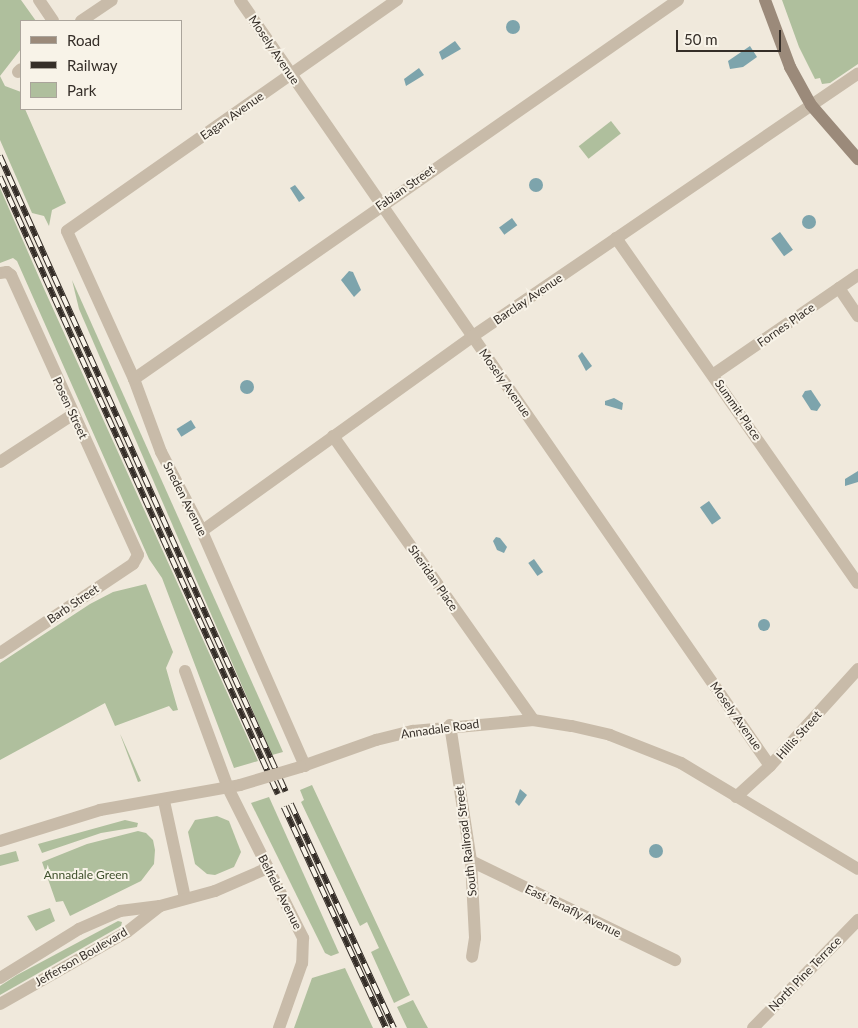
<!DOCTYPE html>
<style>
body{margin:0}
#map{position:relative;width:858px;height:1028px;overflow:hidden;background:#f0e9dc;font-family:Lato,sans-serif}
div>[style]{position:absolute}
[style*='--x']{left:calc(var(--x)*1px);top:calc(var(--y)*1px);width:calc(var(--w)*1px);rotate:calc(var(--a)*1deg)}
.green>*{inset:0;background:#afbf9d;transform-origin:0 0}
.water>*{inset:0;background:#7da4ac;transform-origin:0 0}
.round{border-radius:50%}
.minor>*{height:12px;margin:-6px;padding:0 6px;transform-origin:6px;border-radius:6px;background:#c8bba9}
.tertiary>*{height:12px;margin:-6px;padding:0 6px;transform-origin:6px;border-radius:6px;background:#c8bba9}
.secondary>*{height:12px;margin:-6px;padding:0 6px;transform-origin:6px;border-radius:6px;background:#9b8a7a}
.rail>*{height:5.5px;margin-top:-2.75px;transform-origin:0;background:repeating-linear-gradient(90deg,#f8f3e8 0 11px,#352e28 0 22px);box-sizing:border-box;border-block:1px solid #352e28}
.tertiary-bridge>*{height:12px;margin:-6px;padding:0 6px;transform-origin:6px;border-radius:6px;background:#c8bba9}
span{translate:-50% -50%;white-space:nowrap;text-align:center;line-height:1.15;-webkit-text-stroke:4px #f8f3e8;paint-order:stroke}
.street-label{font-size:12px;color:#352e28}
.park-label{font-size:12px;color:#40522d}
.legend{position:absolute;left:20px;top:20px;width:162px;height:90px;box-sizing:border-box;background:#f8f3e8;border:1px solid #aaa49b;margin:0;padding:6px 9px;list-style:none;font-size:15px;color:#352e28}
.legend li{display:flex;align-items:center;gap:10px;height:25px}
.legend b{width:25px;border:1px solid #aaa49b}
.scale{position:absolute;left:676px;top:30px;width:105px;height:22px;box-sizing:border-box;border:2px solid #352e28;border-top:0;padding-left:6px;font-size:15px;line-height:18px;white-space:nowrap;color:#352e28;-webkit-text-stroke:4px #f8f3e8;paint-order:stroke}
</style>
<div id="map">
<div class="green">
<i style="clip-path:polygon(0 0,21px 0,36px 21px,21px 21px,21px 49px,0 76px,5px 86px,21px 92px,21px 109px,25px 109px,66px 203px,52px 210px,49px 226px,44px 216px,32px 213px,0 140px)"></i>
<i style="clip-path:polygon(782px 0,858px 0,858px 64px,830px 83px,822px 84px,820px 78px,815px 79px,799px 47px)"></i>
<i style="left:611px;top:121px;width:16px;height:41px;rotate:52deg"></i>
<i style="clip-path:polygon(0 188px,45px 291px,258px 761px,234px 768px,162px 578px,149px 559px,17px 261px,13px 258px,0 263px)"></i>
<i style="clip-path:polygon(72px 280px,272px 727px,283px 752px,272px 755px,79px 309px)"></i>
<i style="clip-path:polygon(146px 584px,173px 652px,166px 668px,178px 710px,173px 711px,169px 706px,115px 726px,105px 703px,0 760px,0 663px,90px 604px,113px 592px)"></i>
<i style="clip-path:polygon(120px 734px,122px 738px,141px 781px,138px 782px)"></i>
<i style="clip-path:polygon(312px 785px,410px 995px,394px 1003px,371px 952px,379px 948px,367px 922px,360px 926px,301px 802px,304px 800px,300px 790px)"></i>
<i style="clip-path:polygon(269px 797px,339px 953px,331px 956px,325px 953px,251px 803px)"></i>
<i style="clip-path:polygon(217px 816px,229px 821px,241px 852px,234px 867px,215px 875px,207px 874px,195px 864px,188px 832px,195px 820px)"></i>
<i style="clip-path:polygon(125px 820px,138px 823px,137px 827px,101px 833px,42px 853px,38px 844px)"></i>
<i style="clip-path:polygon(138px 831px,146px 833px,153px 840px,155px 850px,154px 864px,141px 881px,70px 916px,63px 901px,56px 902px,42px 862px,87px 844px)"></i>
<i style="clip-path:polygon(16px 851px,19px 861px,0 866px,0 855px)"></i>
<i style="clip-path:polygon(50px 908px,55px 921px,36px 931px,27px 916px)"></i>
<i style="clip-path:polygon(118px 921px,122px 922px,121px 926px,0 995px,0 986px,17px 975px)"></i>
<i style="clip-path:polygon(345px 968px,373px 1028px,294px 1028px,312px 978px)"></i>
<i style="clip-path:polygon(413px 1000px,424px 1021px,428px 1028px,407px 1028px,397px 1007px)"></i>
</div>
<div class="water">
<i class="round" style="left:506px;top:20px;width:14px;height:14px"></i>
<i style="clip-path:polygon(455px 41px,461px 49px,442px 60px,439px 52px)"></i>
<i style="clip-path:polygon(750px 46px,757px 57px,743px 67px,730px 69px,728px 61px)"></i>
<i style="clip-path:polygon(419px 68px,424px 75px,406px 86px,404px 79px)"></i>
<i class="round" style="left:529px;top:178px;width:14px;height:14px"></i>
<i style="clip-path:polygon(295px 185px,305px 198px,299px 202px,290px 188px)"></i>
<i class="round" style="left:802px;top:215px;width:14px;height:14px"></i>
<i style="left:512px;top:218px;width:9px;height:16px;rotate:54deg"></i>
<i style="left:780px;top:232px;width:22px;height:11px;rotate:54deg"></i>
<i style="clip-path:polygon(349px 271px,353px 272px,361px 290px,354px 297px,341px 280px)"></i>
<i style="clip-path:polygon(582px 352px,592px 366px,586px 371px,578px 356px)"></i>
<i class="round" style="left:240px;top:380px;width:14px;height:14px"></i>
<i style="clip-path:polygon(811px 390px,821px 405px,817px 411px,811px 410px,802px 396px,805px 391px)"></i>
<i style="clip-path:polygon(614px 398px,623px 403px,622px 410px,605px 405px,605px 401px)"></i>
<i style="left:191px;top:420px;width:9px;height:17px;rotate:58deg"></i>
<i style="clip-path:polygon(858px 471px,858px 482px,845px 486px,845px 479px)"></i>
<i style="left:709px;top:501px;width:21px;height:11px;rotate:55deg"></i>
<i style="clip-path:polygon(496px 537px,500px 538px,507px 547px,504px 553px,497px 550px,493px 541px)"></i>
<i style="left:534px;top:559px;width:16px;height:7px;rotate:55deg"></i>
<i class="round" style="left:758px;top:619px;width:12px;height:12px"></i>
<i style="clip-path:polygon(520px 789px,527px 795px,519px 806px,515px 802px)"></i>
<i class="round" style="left:649px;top:844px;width:14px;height:14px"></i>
</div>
<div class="minor">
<i style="--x:39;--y:0;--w:25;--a:56"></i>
<i style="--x:240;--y:0;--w:931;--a:55.32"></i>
<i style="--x:81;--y:21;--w:37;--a:-34"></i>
<i style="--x:18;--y:72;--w:4;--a:-45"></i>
<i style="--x:616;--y:238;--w:421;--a:55"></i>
<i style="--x:0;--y:273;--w:7;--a:-8"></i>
<i style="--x:7;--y:272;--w:5;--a:37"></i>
<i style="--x:11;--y:275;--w:307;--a:65.6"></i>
<i style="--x:138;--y:555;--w:10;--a:119"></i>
<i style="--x:133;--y:564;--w:160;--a:146.2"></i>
<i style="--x:839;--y:288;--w:34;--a:56"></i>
<i style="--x:714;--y:374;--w:175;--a:-34.5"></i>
<i style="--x:134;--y:379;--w:663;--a:-34.86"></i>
<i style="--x:333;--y:436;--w:347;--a:54.8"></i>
<i style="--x:0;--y:462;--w:86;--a:-33.1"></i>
<i style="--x:202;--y:531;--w:334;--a:-35.7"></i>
<i style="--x:473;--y:336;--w:466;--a:-34.3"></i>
<i style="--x:185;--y:671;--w:125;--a:69.8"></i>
<i style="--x:228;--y:788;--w:168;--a:63.4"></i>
<i style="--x:303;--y:938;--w:25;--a:92"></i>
<i style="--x:302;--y:963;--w:69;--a:109.5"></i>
<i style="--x:450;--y:725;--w:138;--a:81.2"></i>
<i style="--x:471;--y:861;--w:77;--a:87"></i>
<i style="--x:475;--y:938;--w:19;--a:99"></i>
<i style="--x:305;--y:766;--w:257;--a:-113.7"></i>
<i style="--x:202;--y:531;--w:89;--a:-117.4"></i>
<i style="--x:161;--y:452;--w:78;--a:-110.3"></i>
<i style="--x:134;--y:379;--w:162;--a:-114.4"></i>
<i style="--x:67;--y:231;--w:403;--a:-35"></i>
<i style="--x:736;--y:797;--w:46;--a:-42.4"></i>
<i style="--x:770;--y:766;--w:131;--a:-47.8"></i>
<i style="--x:164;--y:801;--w:99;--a:77.8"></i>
<i style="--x:471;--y:861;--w:227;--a:25.9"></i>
<i style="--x:0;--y:978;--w:93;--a:-31.8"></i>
<i style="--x:79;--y:929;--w:45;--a:-23.7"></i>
<i style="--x:120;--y:911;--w:40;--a:-7.1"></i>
<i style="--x:160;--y:906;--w:57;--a:-15.3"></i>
<i style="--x:215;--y:891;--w:58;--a:-23.5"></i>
<i style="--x:0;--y:1004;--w:146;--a:-29.6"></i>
<i style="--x:127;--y:932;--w:42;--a:-38.2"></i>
<i style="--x:753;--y:1028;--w:151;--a:-45.8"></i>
</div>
<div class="tertiary">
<i style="--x:300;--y:767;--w:81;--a:-19.6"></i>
<i style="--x:376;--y:740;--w:38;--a:-14"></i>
<i style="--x:413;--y:731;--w:121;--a:-5.2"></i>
<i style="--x:533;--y:720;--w:39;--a:9"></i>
<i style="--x:572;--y:726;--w:39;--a:13"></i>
<i style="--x:610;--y:735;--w:76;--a:21.5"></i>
<i style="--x:681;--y:763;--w:206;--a:30.9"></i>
<i style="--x:0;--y:841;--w:105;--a:-17.2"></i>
<i style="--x:100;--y:810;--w:142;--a:-10.1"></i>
</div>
<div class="secondary">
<i style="--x:765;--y:0;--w:72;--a:69.5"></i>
<i style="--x:790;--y:67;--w:43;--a:61.1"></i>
<i style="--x:811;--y:105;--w:72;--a:49"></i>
</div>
<div class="rail">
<i style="--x:0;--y:156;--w:697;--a:65.79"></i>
<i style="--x:0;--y:177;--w:677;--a:65.75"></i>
<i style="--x:291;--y:804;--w:247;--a:65.3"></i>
<i style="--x:284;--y:807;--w:243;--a:65.2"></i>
</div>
<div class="tertiary-bridge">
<i style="--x:240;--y:785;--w:63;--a:-16.7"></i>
</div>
<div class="street-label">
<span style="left:274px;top:50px;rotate:56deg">Mosely Avenue</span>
<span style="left:232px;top:116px;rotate:-35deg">Eagan Avenue</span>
<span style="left:405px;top:188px;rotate:-35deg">Fabian Street</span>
<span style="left:528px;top:299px;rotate:-34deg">Barclay Avenue</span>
<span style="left:786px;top:325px;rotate:-35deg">Fornes Place</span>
<span style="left:505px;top:383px;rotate:55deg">Mosely Avenue</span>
<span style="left:70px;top:408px;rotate:65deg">Posen Street</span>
<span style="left:738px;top:410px;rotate:55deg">Summit Place</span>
<span style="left:185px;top:499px;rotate:63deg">Sneden Avenue</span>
<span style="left:433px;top:578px;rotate:55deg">Sheridan Place</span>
<span style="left:73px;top:604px;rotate:-34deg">Barb Street</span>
<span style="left:736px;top:716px;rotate:55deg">Mosely Avenue</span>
<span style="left:440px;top:729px;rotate:-8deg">Annadale Road</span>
<span style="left:799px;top:735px;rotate:-48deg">Hillis Street</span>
<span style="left:466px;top:841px;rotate:-97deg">South Railroad Street</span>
<span style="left:280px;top:892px;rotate:63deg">Belfield Avenue</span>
<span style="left:573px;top:911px;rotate:26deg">East Tenafly Avenue</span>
<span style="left:81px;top:957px;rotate:-30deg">Jefferson Boulevard</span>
<span style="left:805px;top:974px;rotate:-46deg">North Pine Terrace</span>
</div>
<div class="park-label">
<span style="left:86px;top:875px">Annadale Green</span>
</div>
<ul class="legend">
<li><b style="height:6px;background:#9b8a7a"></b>Road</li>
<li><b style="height:6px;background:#352e28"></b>Railway</li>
<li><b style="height:14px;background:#afbf9d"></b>Park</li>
</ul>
<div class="scale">50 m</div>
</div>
